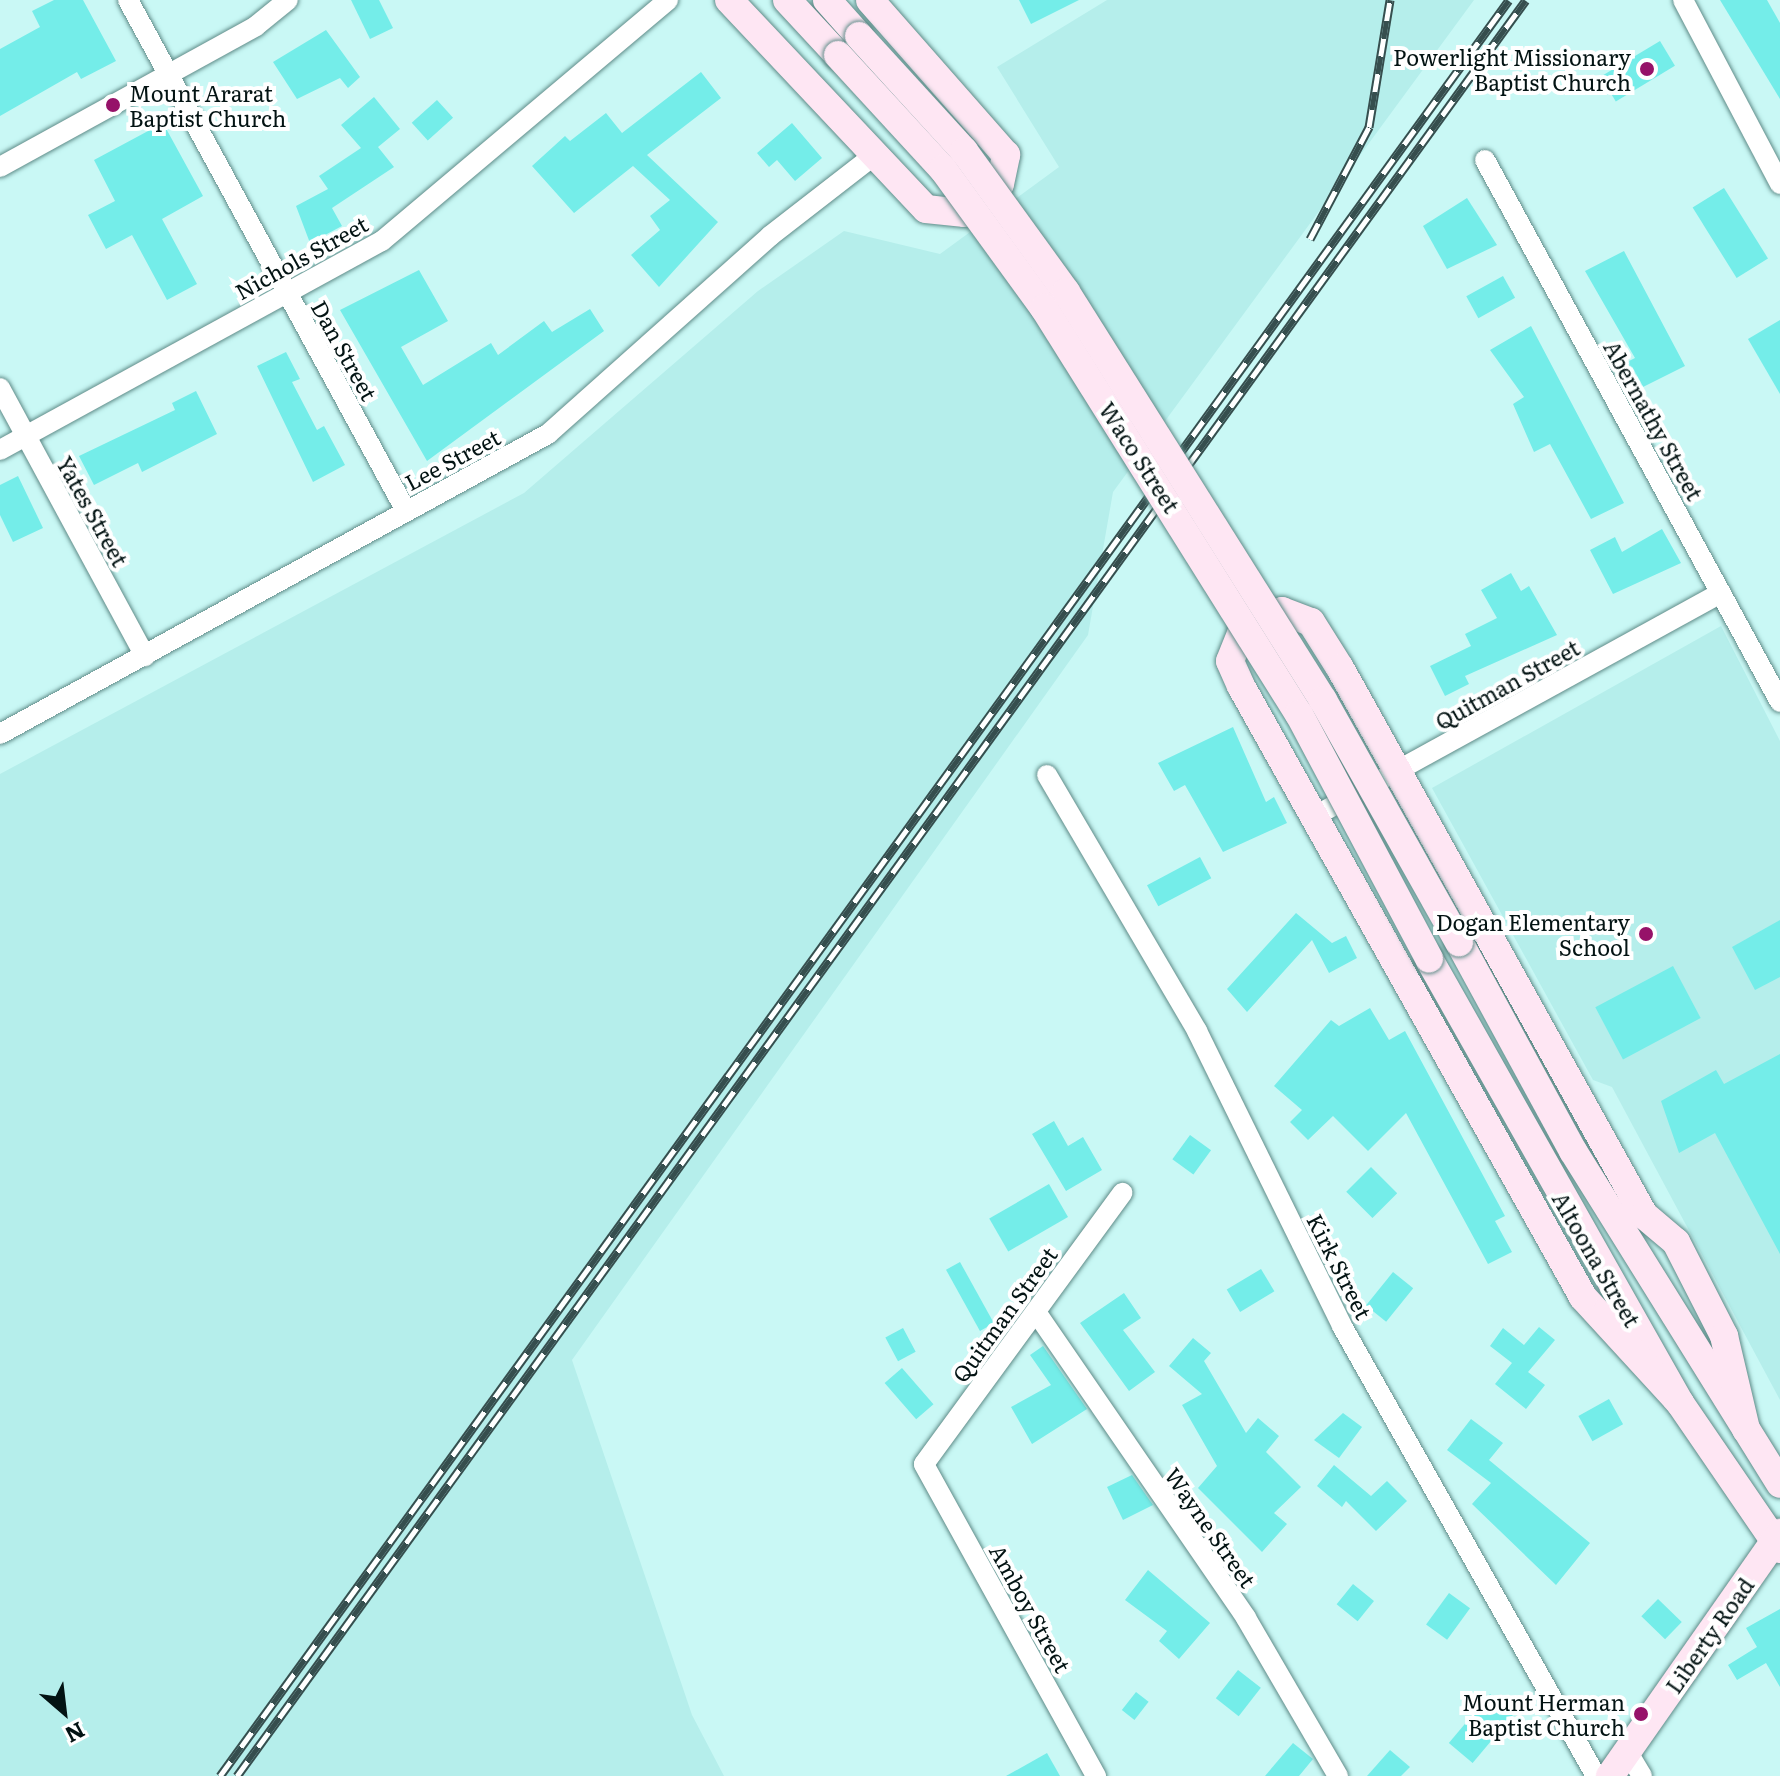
<!DOCTYPE html>
<style>
body{margin:0}
#map{position:relative;width:1780px;height:1776px;overflow:hidden;background:#c9f8f5;font-family:Literata,serif}
div>[style]{position:absolute}
[style*='--x']{left:calc(var(--x)*1px);top:calc(var(--y)*1px);width:calc(var(--w)*1px);rotate:calc(var(--a)*1deg)}
.built>*{inset:0;background:#b5eeeb}
.building>*{inset:0;background:#74ede9;transform-origin:0 0}
.roads{filter:drop-shadow(0 0 2px #5f8b88) drop-shadow(0 0 2px #5f8b88)}
.street>*{height:20px;margin:-10px;padding:0 10px;transform-origin:10px;border-radius:10px;background:#fff}
.secondary>*{height:28px;margin:-14px;padding:0 14px;transform-origin:14px;border-radius:14px;background:#fee6f3}
.rail>*{height:9px;margin-top:-4.5px;transform-origin:0;background:repeating-linear-gradient(90deg,#fff 0 18px,#364e4e 0 36px);box-sizing:border-box;border-block:2px solid #364e4e}
.bridges{filter:drop-shadow(0 0 2px #5f8b88) drop-shadow(0 0 2px #5f8b88)}
.secondary-bridge>*{height:28px;margin:-14px;padding:0 14px;transform-origin:14px;border-radius:14px;background:#fee6f3}
.dots>*{width:22px;height:22px;translate:-50% -50%;box-sizing:border-box;border:4px solid #fff;border-radius:50%}
span{translate:-50% -50%;white-space:nowrap;text-align:center;line-height:1.15;-webkit-text-stroke:8px #fff;paint-order:stroke}
.poi-label{font-size:22px;color:#031313}
.right{translate:-100% -50%;text-align:right}
.left{translate:0 -50%;text-align:left}
.street-label{font-size:22px;color:#031313}
.north{position:absolute;left:24px;top:1672px;width:80px;height:80px;-webkit-text-stroke:6px #fff;paint-order:stroke;rotate:152deg;font-size:22px;font-weight:700;line-height:32px;text-align:center;color:#031313}
.north::after{content:'';display:block;margin:auto;width:28px;height:36px;background:#031313;clip-path:polygon(50% 0,100% 100%,50% 72%,0 100%)}
</style>
<div id="map">
<div class="built">
<i style="clip-path:polygon(1107px 0,1474px 0,1113px 492px,1088px 635px,572px 1360px,692px 1715px,724px 1776px,0 1776px,0 774px,524px 493px,758px 291px,844px 231px,940px 254px,1059px 167px,997px 67px)"></i>
<i style="clip-path:polygon(1721px 626px,1780px 741px,1780px 1400px,1612px 1087px,1593px 1080px,1432px 788px)"></i>
</div>
<div class="building">
<i style="clip-path:polygon(54px 0,83px 0,116px 61px,81px 79px,77px 72px,0 116px,0 49px,40px 27px,32px 11px)"></i>
<i style="clip-path:polygon(351px 0,379px 0,393px 28px,370px 39px)"></i>
<i style="clip-path:polygon(1019px 0,1079px 0,1031px 24px)"></i>
<i style="clip-path:polygon(1720px 0,1767px 0,1780px 23px,1780px 99px)"></i>
<i style="clip-path:polygon(326px 30px,360px 77px,348px 88px,340px 78px,297px 99px,273px 62px)"></i>
<i style="left:1660px;top:41px;width:29px;height:69px;rotate:59deg"></i>
<i style="clip-path:polygon(701px 72px,721px 98px,647px 155px,718px 222px,659px 287px,631px 255px,660px 230px,650px 216px,670px 200px,633px 166px,574px 213px,532px 166px,565px 136px,570px 141px,606px 113px,622px 133px)"></i>
<i style="clip-path:polygon(374px 97px,400px 129px,378px 147px,394px 167px,332px 208px,342px 226px,310px 243px,296px 206px,328px 189px,319px 176px,361px 148px,341px 125px)"></i>
<i style="left:437px;top:100px;width:24px;height:34px;rotate:48deg"></i>
<i style="clip-path:polygon(163px 123px,203px 196px,162px 219px,197px 284px,167px 300px,132px 235px,106px 249px,88px 215px,115px 201px,94px 160px)"></i>
<i style="clip-path:polygon(792px 123px,822px 158px,795px 181px,777px 160px,769px 167px,757px 153px)"></i>
<i style="left:1724px;top:188px;width:83px;height:37px;rotate:58deg"></i>
<i style="clip-path:polygon(1467px 198px,1497px 245px,1447px 269px,1423px 226px)"></i>
<i style="clip-path:polygon(1624px 251px,1685px 366px,1639px 389px,1625px 363px,1635px 358px,1585px 271px)"></i>
<i style="clip-path:polygon(419px 270px,448px 321px,401px 347px,423px 385px,491px 343px,498px 355px,544px 321px,552px 332px,590px 309px,604px 331px,427px 461px,340px 310px)"></i>
<i style="left:1503px;top:276px;width:25px;height:42px;rotate:61deg"></i>
<i style="clip-path:polygon(1780px 320px,1780px 394px,1748px 339px)"></i>
<i style="clip-path:polygon(1531px 326px,1624px 503px,1591px 519px,1550px 444px,1534px 452px,1513px 404px,1524px 397px,1490px 350px)"></i>
<i style="clip-path:polygon(286px 352px,300px 379px,292px 382px,317px 430px,324px 426px,345px 465px,313px 482px,257px 366px)"></i>
<i style="clip-path:polygon(196px 391px,217px 434px,142px 472px,138px 463px,94px 485px,79px 456px,175px 410px,172px 403px)"></i>
<i style="clip-path:polygon(18px 476px,43px 528px,13px 542px,0 515px,0 485px)"></i>
<i style="clip-path:polygon(1662px 529px,1681px 563px,1613px 594px,1590px 550px,1615px 537px,1622px 552px)"></i>
<i style="clip-path:polygon(1511px 573px,1521px 591px,1529px 586px,1557px 635px,1465px 676px,1469px 684px,1445px 696px,1430px 666px,1471px 646px,1465px 634px,1497px 618px,1481px 590px)"></i>
<i style="clip-path:polygon(1233px 727px,1266px 802px,1274px 797px,1287px 823px,1223px 852px,1185px 785px,1174px 791px,1158px 763px)"></i>
<i style="left:1200px;top:857px;width:24px;height:60px;rotate:62deg"></i>
<i style="clip-path:polygon(1296px 913px,1332px 943px,1346px 936px,1357px 958px,1329px 973px,1312px 940px,1247px 1012px,1227px 989px)"></i>
<i style="clip-path:polygon(1780px 920px,1780px 977px,1755px 990px,1732px 947px)"></i>
<i style="left:1673px;top:966px;width:59px;height:88px;rotate:62deg"></i>
<i style="clip-path:polygon(1370px 1008px,1389px 1040px,1405px 1031px,1505px 1216px,1495px 1221px,1512px 1252px,1488px 1264px,1406px 1113px,1368px 1151px,1333px 1116px,1308px 1140px,1290px 1122px,1302px 1110px,1274px 1086px,1331px 1020px,1339px 1026px)"></i>
<i style="clip-path:polygon(1780px 1054px,1780px 1254px,1715px 1133px,1679px 1153px,1661px 1101px,1716px 1070px,1724px 1084px)"></i>
<i style="clip-path:polygon(1054px 1121px,1068px 1146px,1083px 1137px,1102px 1170px,1066px 1191px,1032px 1134px)"></i>
<i style="left:1190px;top:1135px;width:26px;height:30px;rotate:36deg"></i>
<i style="left:1371px;top:1167px;width:37px;height:35px;rotate:45deg"></i>
<i style="left:1049px;top:1184px;width:38px;height:69px;rotate:60deg"></i>
<i style="left:960px;top:1262px;width:70px;height:16px;rotate:61deg"></i>
<i style="left:1261px;top:1269px;width:26px;height:40px;rotate:59deg"></i>
<i style="left:1393px;top:1272px;width:26px;height:43px;rotate:39deg"></i>
<i style="clip-path:polygon(1124px 1293px,1141px 1318px,1123px 1330px,1155px 1372px,1129px 1391px,1080px 1323px)"></i>
<i style="clip-path:polygon(1539px 1327px,1555px 1340px,1528px 1372px,1545px 1385px,1526px 1409px,1495px 1384px,1512px 1363px,1490px 1346px,1503px 1328px,1524px 1345px)"></i>
<i style="left:903px;top:1328px;width:27px;height:20px;rotate:62deg"></i>
<i style="clip-path:polygon(1193px 1338px,1211px 1353px,1204px 1361px,1246px 1433px,1258px 1418px,1279px 1436px,1266px 1452px,1301px 1487px,1274px 1513px,1287px 1524px,1262px 1552px,1198px 1488px,1217px 1466px,1182px 1405px,1202px 1394px,1169px 1366px)"></i>
<i style="clip-path:polygon(1043px 1346px,1087px 1409px,1032px 1444px,1011px 1407px,1051px 1385px,1030px 1355px)"></i>
<i style="left:902px;top:1368px;width:48px;height:23px;rotate:49deg"></i>
<i style="left:1609px;top:1399px;width:29px;height:35px;rotate:61deg"></i>
<i style="clip-path:polygon(1343px 1413px,1362px 1427px,1339px 1458px,1314px 1440px)"></i>
<i style="clip-path:polygon(1471px 1419px,1503px 1443px,1489px 1460px,1590px 1543px,1556px 1585px,1472px 1504px,1491px 1483px,1447px 1450px)"></i>
<i style="clip-path:polygon(1334px 1465px,1371px 1496px,1387px 1481px,1407px 1501px,1376px 1531px,1346px 1501px,1342px 1507px,1317px 1486px)"></i>
<i style="clip-path:polygon(1132px 1475px,1153px 1505px,1123px 1520px,1107px 1487px)"></i>
<i style="clip-path:polygon(1148px 1570px,1210px 1623px,1179px 1659px,1159px 1641px,1167px 1631px,1125px 1600px)"></i>
<i style="left:1353px;top:1584px;width:27px;height:26px;rotate:39deg"></i>
<i style="left:1449px;top:1593px;width:26px;height:39px;rotate:36deg"></i>
<i style="left:1658px;top:1599px;width:33px;height:24px;rotate:44deg"></i>
<i style="clip-path:polygon(1780px 1609px,1780px 1687px,1766px 1663px,1737px 1680px,1728px 1665px,1757px 1647px,1746px 1628px)"></i>
<i style="left:1238px;top:1670px;width:29px;height:36px;rotate:38deg"></i>
<i style="left:1136px;top:1692px;width:16px;height:23px;rotate:38deg"></i>
<i style="left:1490px;top:1694px;width:31px;height:64px;rotate:40deg"></i>
<i style="clip-path:polygon(1293px 1743px,1313px 1759px,1299px 1776px,1265px 1776px)"></i>
<i style="clip-path:polygon(1390px 1750px,1410px 1767px,1401px 1776px,1367px 1776px)"></i>
<i style="clip-path:polygon(1047px 1753px,1060px 1776px,1006px 1776px)"></i>
</div>
<div class="roads">
<div class="street">
<i style="--x:128;--y:0;--w:582;--a:61.45"></i>
<i style="--x:1683;--y:0;--w:208;--a:62.2"></i>
<i style="--x:1485;--y:160;--w:617;--a:61.44"></i>
<i style="--x:0;--y:167;--w:292;--a:-28.8"></i>
<i style="--x:256;--y:26;--w:41;--a:-39.1"></i>
<i style="--x:0;--y:388;--w:305;--a:61.6"></i>
<i style="--x:0;--y:450;--w:435;--a:-28.7"></i>
<i style="--x:382;--y:241;--w:374;--a:-40.1"></i>
<i style="--x:0;--y:734;--w:625;--a:-28.7"></i>
<i style="--x:548;--y:434;--w:297;--a:-41.7"></i>
<i style="--x:770;--y:236;--w:135;--a:-37.8"></i>
<i style="--x:1047;--y:775;--w:297;--a:59.6"></i>
<i style="--x:1197;--y:1031;--w:329;--a:63.8"></i>
<i style="--x:1342;--y:1326;--w:517;--a:60.56"></i>
<i style="--x:1315;--y:816;--w:463;--a:-28.8"></i>
<i style="--x:1036;--y:1312;--w:371;--a:55.5"></i>
<i style="--x:1246;--y:1618;--w:183;--a:59.8"></i>
<i style="--x:1627;--y:1751;--w:29;--a:59"></i>
<i style="--x:1096;--y:1776;--w:356;--a:-118.9"></i>
<i style="--x:924;--y:1464;--w:336;--a:-53.8"></i>
</div>
<div class="secondary">
<i style="--x:729;--y:0;--w:287;--a:46.7"></i>
<i style="--x:926;--y:209;--w:39;--a:6"></i>
<i style="--x:965;--y:213;--w:45;--a:-39.6"></i>
<i style="--x:1000;--y:184;--w:30;--a:-78"></i>
<i style="--x:1006;--y:155;--w:206;--a:-131.3"></i>
<i style="--x:787;--y:0;--w:75;--a:47.2"></i>
<i style="--x:827;--y:0;--w:48;--a:48.4"></i>
<i style="--x:1459;--y:942;--w:238;--a:61.4"></i>
<i style="--x:1573;--y:1151;--w:392;--a:58.1"></i>
<i style="--x:1429;--y:959;--w:510;--a:60.52"></i>
<i style="--x:1680;--y:1403;--w:177;--a:55.6"></i>
<i style="--x:1680;--y:1403;--w:144;--a:-132.5"></i>
<i style="--x:1583;--y:1297;--w:700;--a:-119.24"></i>
<i style="--x:1241;--y:686;--w:27;--a:-114"></i>
<i style="--x:1230;--y:661;--w:29;--a:-68"></i>
<i style="--x:1241;--y:634;--w:47;--a:-29.3"></i>
<i style="--x:1282;--y:611;--w:31;--a:21"></i>
<i style="--x:1311;--y:622;--w:54;--a:57.8"></i>
<i style="--x:1340;--y:668;--w:626;--a:60.94"></i>
<i style="--x:1644;--y:1215;--w:42;--a:40.2"></i>
<i style="--x:1676;--y:1242;--w:106;--a:62.9"></i>
<i style="--x:1724;--y:1336;--w:96;--a:76.7"></i>
<i style="--x:1610;--y:1776;--w:297;--a:-55"></i>
</div>
</div>
<div class="rail">
<i style="--x:1310;--y:239;--w:127;--a:-62.2"></i>
<i style="--x:1369;--y:127;--w:129;--a:-80.6"></i>
<i style="--x:220;--y:1776;--w:2194;--a:-54.03"></i>
<i style="--x:237;--y:1776;--w:2194;--a:-54.03"></i>
</div>
<div class="bridges">
<div class="secondary-bridge">
<i style="--x:859;--y:36;--w:156;--a:47.6"></i>
<i style="--x:964;--y:151;--w:174;--a:54.1"></i>
<i style="--x:1066;--y:292;--w:482;--a:57.8"></i>
<i style="--x:1323;--y:700;--w:278;--a:60.7"></i>
<i style="--x:838;--y:55;--w:155;--a:47.4"></i>
<i style="--x:943;--y:169;--w:172;--a:54"></i>
<i style="--x:1044;--y:308;--w:479;--a:57.9"></i>
<i style="--x:1299;--y:714;--w:277;--a:62"></i>
</div>
</div>
<div class="dots">
<i style="left:1647px;top:69px;background:#961269"></i>
<i style="left:113px;top:105px;background:#961269"></i>
<i style="left:1646px;top:934px;background:#961269"></i>
<i style="left:1641px;top:1714px;background:#961269"></i>
</div>
<div class="poi-label">
<span class="right" style="left:1631px;top:69px">Powerlight Missionary<br>Baptist Church</span>
<span class="left" style="left:129px;top:105px">Mount Ararat<br>Baptist Church</span>
<span class="right" style="left:1630px;top:934px">Dogan Elementary<br>School</span>
<span class="right" style="left:1625px;top:1714px">Mount Herman<br>Baptist Church</span>
</div>
<div class="street-label">
<span style="left:301px;top:257px;rotate:-29deg">Nichols Street</span>
<span style="left:345px;top:350px;rotate:61deg">Dan Street</span>
<span style="left:1654px;top:420px;rotate:61deg">Abernathy Street</span>
<span style="left:1140px;top:457px;rotate:57deg">Waco Street</span>
<span style="left:452px;top:459px;rotate:-28deg">Lee Street</span>
<span style="left:93px;top:511px;rotate:61deg">Yates Street</span>
<span style="left:1507px;top:684px;rotate:-29deg">Quitman Street</span>
<span style="left:1597px;top:1259px;rotate:60deg">Altoona Street</span>
<span style="left:1340px;top:1266px;rotate:63deg">Kirk Street</span>
<span style="left:1004px;top:1314px;rotate:-54deg">Quitman Street</span>
<span style="left:1211px;top:1527px;rotate:55deg">Wayne Street</span>
<span style="left:1031px;top:1608px;rotate:61deg">Amboy Street</span>
<span style="left:1709px;top:1635px;rotate:-55deg">Liberty Road</span>
</div>
<div class="north">N</div>
</div>
